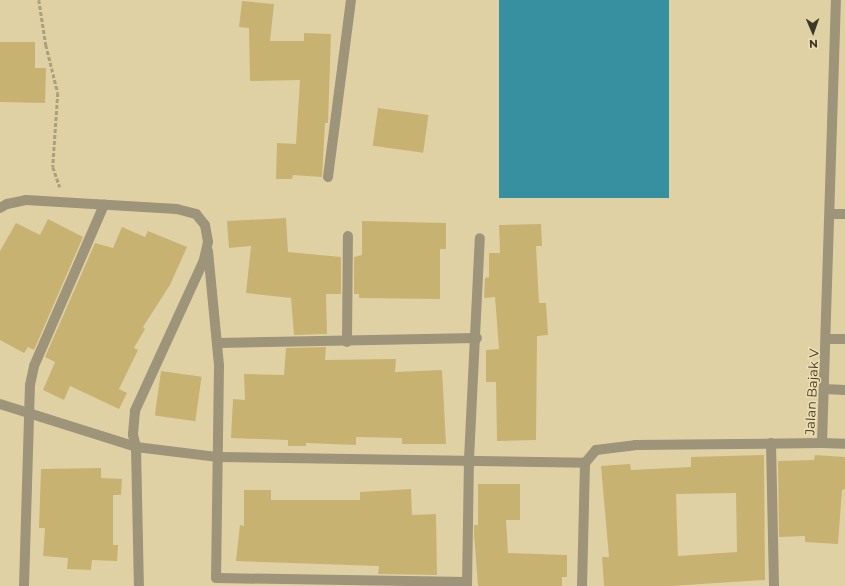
<!DOCTYPE html>
<style>
body{margin:0}
#map{position:relative;width:845px;height:586px;overflow:hidden;background:#e0d1a5;font-family:Montserrat,sans-serif}
div>[style]{position:absolute}
[style*='--x']{left:calc(var(--x)*1px);top:calc(var(--y)*1px);width:calc(var(--w)*1px);rotate:calc(var(--a)*1deg)}
.water>*{inset:0;background:#3690a0;transform-origin:0 0}
.building>*{inset:0;background:#c8b272;transform-origin:0 0}
.path>*{height:2.5px;margin-top:-1.25px;transform-origin:0;background:repeating-linear-gradient(90deg,#ab9f7c 0 4px,transparent 0 6px)}
.minor>*{height:10px;margin:-5px;padding:0 5px;transform-origin:5px;border-radius:5px;background:#9d9479}
span{translate:-50% -50%;white-space:nowrap;text-align:center;line-height:1.15;-webkit-text-stroke:3px #eedeb2;paint-order:stroke}
.street-label{font-size:13px;color:#3d3725}
.north{position:absolute;left:793px;top:12px;width:40px;height:40px;-webkit-text-stroke:3px #eedeb2;paint-order:stroke;rotate:178deg;font-size:11px;font-weight:700;line-height:16px;text-align:center;color:#3d3725}
.north::after{content:'';display:block;margin:auto;width:14px;height:18px;background:#3d3725;clip-path:polygon(50% 0,100% 100%,50% 72%,0 100%)}
</style>
<div id="map">
<div class="water">
<i style="left:499px;top:0;width:170px;height:198px"></i>
</div>
<div class="building">
<i style="clip-path:polygon(242px 1px,274px 4px,270px 41px,304px 41px,304px 33px,331px 34px,328px 123px,325px 123px,322px 177px,293px 175px,292px 179px,276px 179px,277px 143px,296px 144px,300px 80px,250px 81px,249px 28px,239px 27px)"></i>
<i style="clip-path:polygon(0 42px,35px 42px,35px 68px,46px 68px,45px 103px,0 102px)"></i>
<i style="left:378px;top:108px;width:51px;height:38px;rotate:8deg"></i>
<i style="clip-path:polygon(286px 218px,288px 252px,341px 257px,341px 294px,326px 294px,327px 334px,294px 335px,291px 298px,246px 293px,251px 246px,229px 248px,227px 221px)"></i>
<i style="clip-path:polygon(48px 219px,83px 237px,34px 350px,28px 347px,24px 353px,0 340px,0 251px,16px 223px,40px 235px)"></i>
<i style="clip-path:polygon(362px 221px,446px 223px,446px 249px,440px 249px,440px 299px,359px 298px,359px 294px,354px 294px,354px 257px,362px 255px)"></i>
<i style="clip-path:polygon(541px 224px,542px 246px,536px 246px,539px 303px,546px 303px,548px 335px,537px 336px,536px 440px,497px 441px,496px 382px,486px 382px,486px 350px,499px 349px,495px 297px,484px 298px,485px 278px,489px 277px,489px 253px,500px 253px,499px 225px)"></i>
<i style="clip-path:polygon(122px 227px,145px 237px,148px 231px,187px 247px,170px 285px,143px 327px,145px 329px,134px 348px,138px 350px,119px 389px,127px 393px,119px 409px,70px 386px,64px 400px,43px 390px,55px 362px,45px 357px,95px 243px,113px 248px)"></i>
<i style="clip-path:polygon(326px 347px,325px 360px,396px 359px,395px 372px,442px 370px,446px 444px,402px 444px,402px 438px,356px 437px,356px 445px,306px 443px,306px 446px,288px 446px,288px 440px,231px 438px,233px 399px,245px 400px,244px 374px,284px 375px,286px 348px)"></i>
<i style="left:161px;top:371px;width:41px;height:45px;rotate:8deg"></i>
<i style="clip-path:polygon(evenodd,764px 455px,765px 580px,670px 586px,604px 586px,602px 557px,609px 557px,601px 466px,630px 464px,631px 470px,691px 467px,691px 457px,764px 455px,736px 493px,737px 552px,678px 556px,676px 494px,736px 493px)"></i>
<i style="clip-path:polygon(815px 455px,845px 457px,845px 489px,842px 490px,838px 544px,805px 542px,805px 536px,779px 537px,778px 461px,814px 460px)"></i>
<i style="clip-path:polygon(101px 468px,101px 478px,122px 479px,121px 495px,113px 495px,113px 545px,118px 545px,117px 561px,92px 560px,91px 570px,67px 569px,68px 558px,43px 556px,45px 528px,39px 528px,41px 469px)"></i>
<i style="clip-path:polygon(478px 484px,520px 484px,520px 520px,506px 520px,508px 553px,567px 555px,567px 577px,562px 577px,562px 586px,478px 586px,474px 534px,474px 525px,478px 525px)"></i>
<i style="clip-path:polygon(411px 489px,412px 515px,436px 514px,437px 575px,378px 574px,379px 566px,236px 561px,240px 525px,244px 526px,244px 490px,271px 490px,271px 500px,360px 500px,360px 492px)"></i>
</div>
<div class="path">
<i style="--x:39;--y:0;--w:46;--a:81.2"></i>
<i style="--x:46;--y:45;--w:49;--a:76"></i>
<i style="--x:58;--y:93;--w:74;--a:93.9"></i>
<i style="--x:53;--y:167;--w:21;--a:71"></i>
</div>
<div class="minor">
<i style="--x:328;--y:177;--w:178;--a:-82.6"></i>
<i style="--x:0;--y:208;--w:8;--a:-30"></i>
<i style="--x:7;--y:204;--w:19;--a:-12"></i>
<i style="--x:26;--y:200;--w:151;--a:3.4"></i>
<i style="--x:177;--y:209;--w:20;--a:15"></i>
<i style="--x:196;--y:214;--w:14;--a:51"></i>
<i style="--x:205;--y:225;--w:17;--a:80"></i>
<i style="--x:208;--y:242;--w:18;--a:103"></i>
<i style="--x:204;--y:260;--w:166;--a:114.6"></i>
<i style="--x:135;--y:411;--w:24;--a:95"></i>
<i style="--x:133;--y:435;--w:12;--a:76"></i>
<i style="--x:136;--y:447;--w:139;--a:88.8"></i>
<i style="--x:831;--y:214;--w:14;--a:0"></i>
<i style="--x:208;--y:251;--w:116;--a:84.5"></i>
<i style="--x:219;--y:366;--w:212;--a:90.8"></i>
<i style="--x:216;--y:578;--w:251;--a:0.9"></i>
<i style="--x:827;--y:339;--w:18;--a:0"></i>
<i style="--x:347;--y:342;--w:106;--a:-89.5"></i>
<i style="--x:218;--y:343;--w:259;--a:-1.1"></i>
<i style="--x:825;--y:389;--w:20;--a:3"></i>
<i style="--x:0;--y:404;--w:143;--a:17.5"></i>
<i style="--x:136;--y:447;--w:83;--a:7"></i>
<i style="--x:218;--y:457;--w:367;--a:0.9"></i>
<i style="--x:771;--y:443;--w:143;--a:88.8"></i>
<i style="--x:822;--y:443;--w:23;--a:2"></i>
<i style="--x:24;--y:586;--w:201;--a:-88.3"></i>
<i style="--x:30;--y:385;--w:19;--a:-78"></i>
<i style="--x:34;--y:366;--w:176;--a:-66.5"></i>
<i style="--x:467;--y:586;--w:127;--a:-89.1"></i>
<i style="--x:469;--y:459;--w:221;--a:-87.2"></i>
<i style="--x:582;--y:586;--w:123;--a:-88.6"></i>
<i style="--x:585;--y:463;--w:17;--a:-50"></i>
<i style="--x:596;--y:450;--w:39;--a:-7"></i>
<i style="--x:635;--y:445;--w:187;--a:-0.6"></i>
<i style="--x:822;--y:443;--w:443;--a:-88.2"></i>
</div>
<div class="street-label">
<span style="left:812px;top:392px;rotate:-87deg">Jalan Bajak V</span>
</div>
<div class="north">N</div>
</div>
